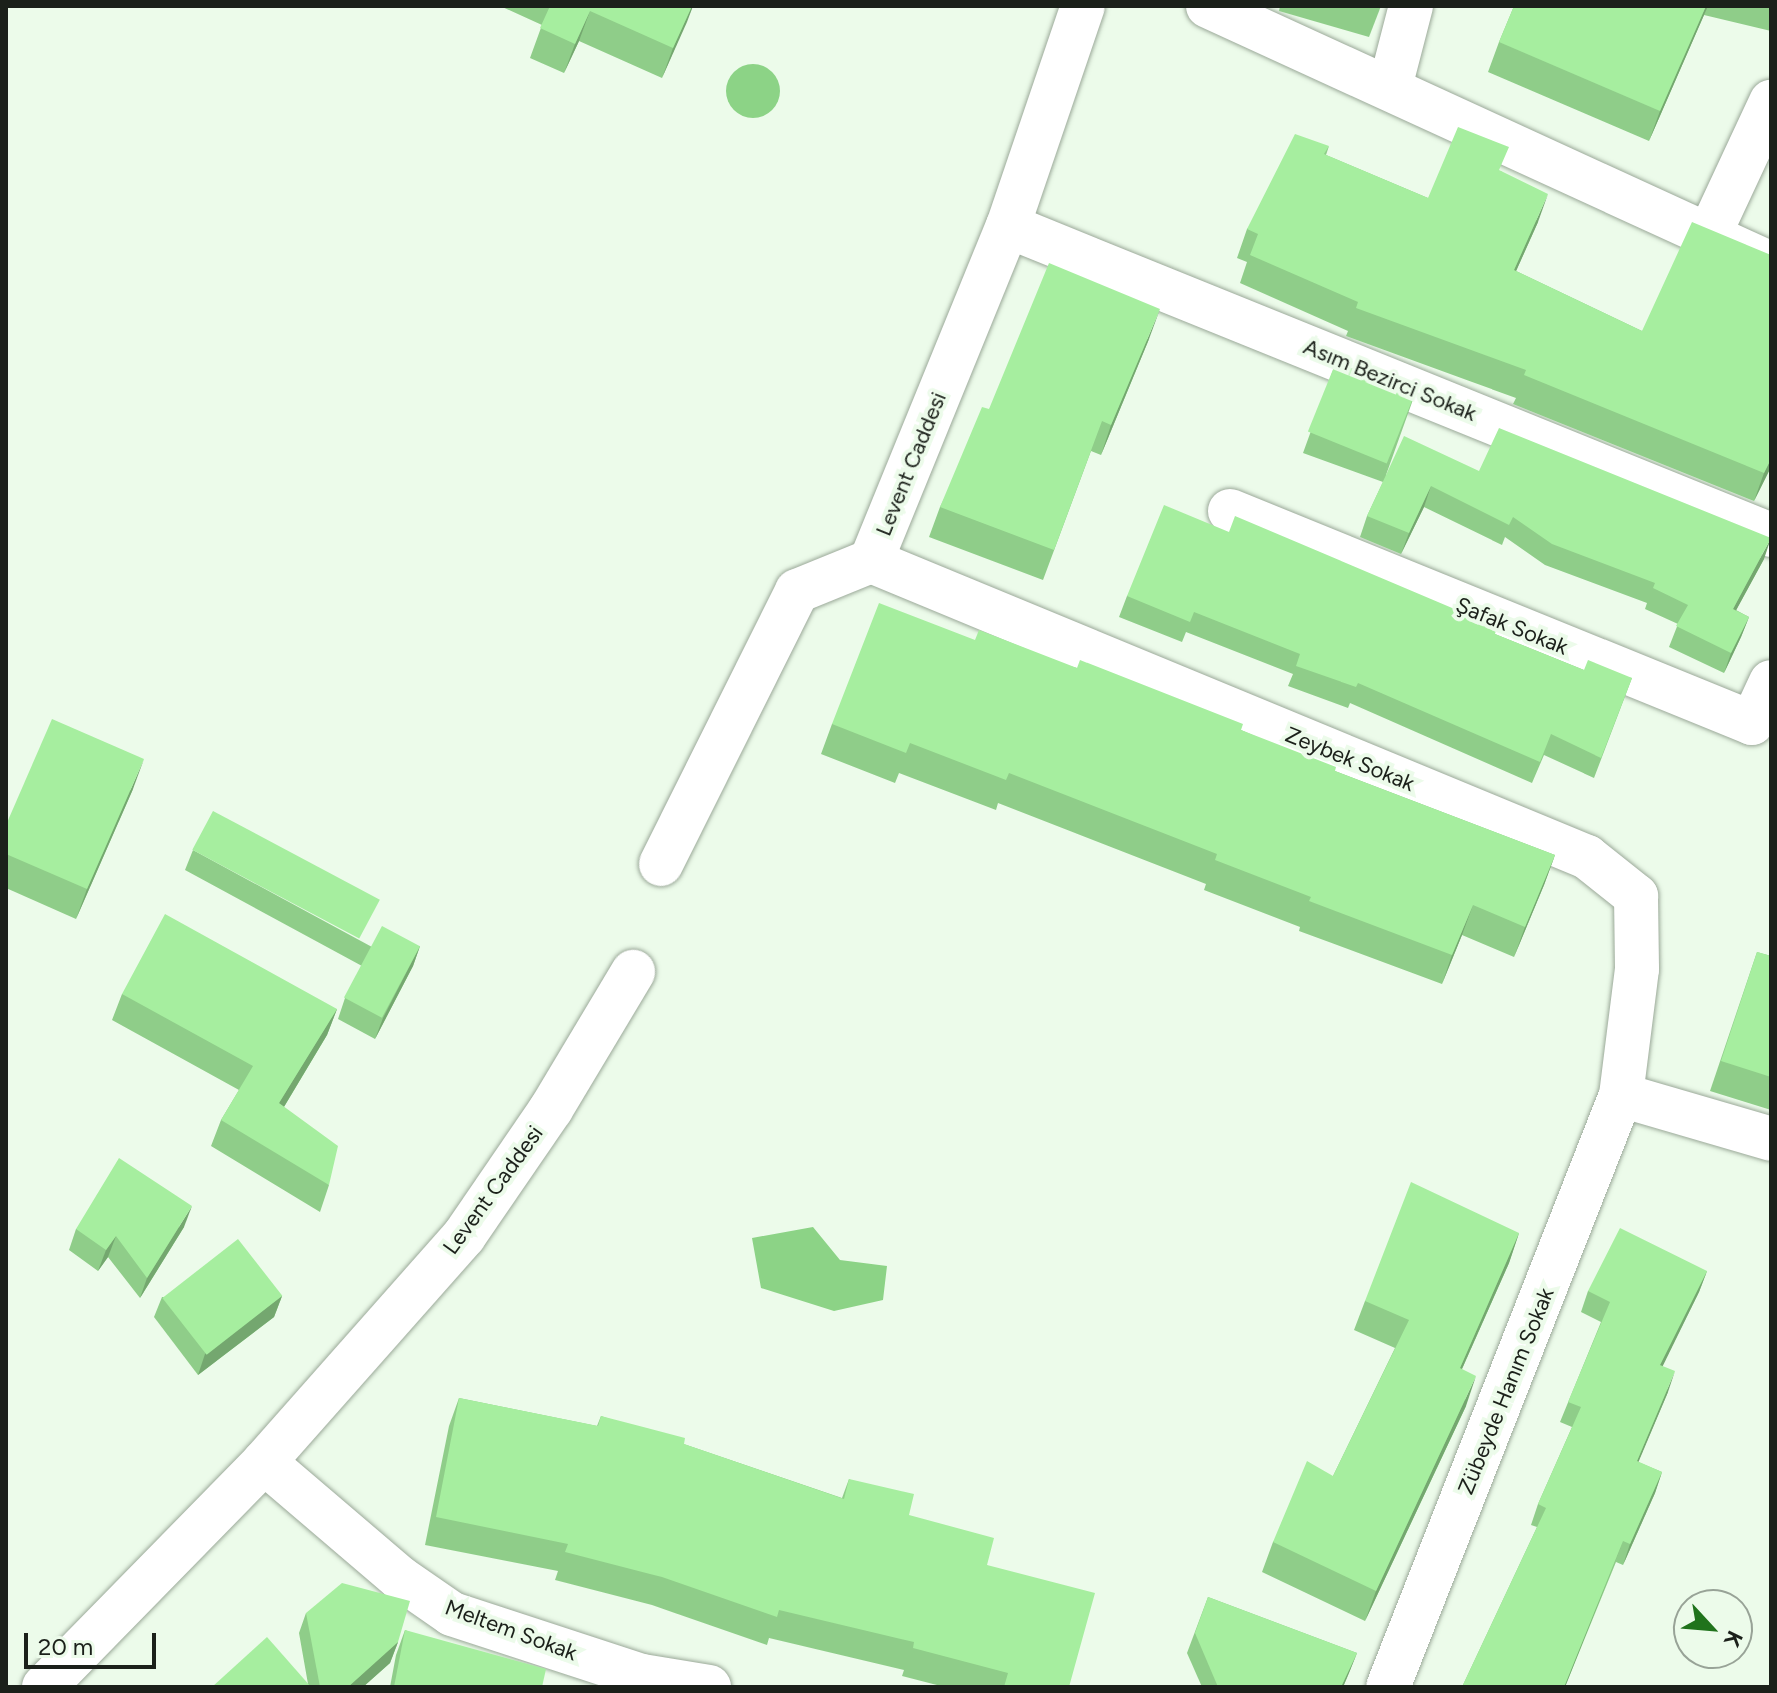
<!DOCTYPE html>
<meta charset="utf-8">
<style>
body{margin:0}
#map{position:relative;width:1777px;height:1693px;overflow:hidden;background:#ecfbea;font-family:Figtree,sans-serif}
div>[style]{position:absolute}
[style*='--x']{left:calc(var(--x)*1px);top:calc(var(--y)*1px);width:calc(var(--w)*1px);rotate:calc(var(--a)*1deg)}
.water>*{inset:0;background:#8cd386}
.round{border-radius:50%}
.roads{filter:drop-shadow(0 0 2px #9ba999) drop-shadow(0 0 2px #9ba999)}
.minor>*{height:44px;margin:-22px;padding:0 22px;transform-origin:22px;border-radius:22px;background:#fff}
.wall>*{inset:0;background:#8fcd89}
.shaded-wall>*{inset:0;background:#74a76f}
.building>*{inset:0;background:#a6ee9f;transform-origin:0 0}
span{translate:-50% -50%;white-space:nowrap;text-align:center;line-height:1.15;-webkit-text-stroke:8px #ecfbea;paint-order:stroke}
.street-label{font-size:22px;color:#1b201a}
.frame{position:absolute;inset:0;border:8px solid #1b201a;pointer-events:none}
.north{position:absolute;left:1673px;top:1589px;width:80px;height:80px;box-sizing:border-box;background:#ecfbea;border:2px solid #98a397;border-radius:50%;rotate:116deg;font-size:22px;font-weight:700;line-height:32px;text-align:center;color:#1b201a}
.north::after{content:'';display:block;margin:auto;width:28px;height:36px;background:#20731c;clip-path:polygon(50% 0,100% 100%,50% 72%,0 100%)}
.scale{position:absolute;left:24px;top:1633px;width:132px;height:36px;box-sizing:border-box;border:4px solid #1b201a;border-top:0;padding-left:10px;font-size:24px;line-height:28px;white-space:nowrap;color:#1b201a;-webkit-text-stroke:6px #ecfbea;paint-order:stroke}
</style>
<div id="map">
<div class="water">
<i class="round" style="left:726px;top:64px;width:54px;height:54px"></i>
<i style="clip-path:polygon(813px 1227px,840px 1260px,887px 1266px,883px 1300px,834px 1311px,761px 1288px,752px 1238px)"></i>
</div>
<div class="roads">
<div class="minor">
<i style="--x:1208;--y:6;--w:619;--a:24.62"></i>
<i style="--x:1390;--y:87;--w:84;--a:-75.5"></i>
<i style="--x:1008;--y:226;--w:823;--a:22.05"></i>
<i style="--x:1709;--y:235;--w:147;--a:-65"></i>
<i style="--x:1230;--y:511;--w:563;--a:22.1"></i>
<i style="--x:1752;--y:723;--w:45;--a:-65.1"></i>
<i style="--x:871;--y:561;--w:775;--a:22.46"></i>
<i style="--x:1587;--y:857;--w:63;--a:38.5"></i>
<i style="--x:1636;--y:896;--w:73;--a:89.2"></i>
<i style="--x:1637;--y:969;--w:127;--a:97.2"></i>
<i style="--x:1621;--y:1095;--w:636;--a:111.48"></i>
<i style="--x:661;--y:864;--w:305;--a:-63.5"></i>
<i style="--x:797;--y:591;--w:80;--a:-22.1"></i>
<i style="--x:871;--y:561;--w:362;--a:-67.8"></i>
<i style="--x:1008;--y:226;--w:232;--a:-71.2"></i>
<i style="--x:1621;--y:1095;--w:156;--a:16.3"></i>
<i style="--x:264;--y:1462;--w:179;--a:40.5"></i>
<i style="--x:400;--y:1578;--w:63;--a:34.7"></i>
<i style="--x:452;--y:1614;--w:200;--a:18.1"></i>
<i style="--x:642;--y:1676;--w:68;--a:9.3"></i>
<i style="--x:44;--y:1687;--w:315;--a:-45.6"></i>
<i style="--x:264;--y:1462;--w:302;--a:-48.5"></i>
<i style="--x:464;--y:1236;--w:154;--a:-55.6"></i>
<i style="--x:551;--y:1109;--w:160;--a:-59.1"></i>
</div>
</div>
<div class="wall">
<i style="clip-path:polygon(500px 6px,693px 6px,662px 78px,579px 41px,564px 73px,530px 58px,542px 25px)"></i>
<i style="clip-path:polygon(1280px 6px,1381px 6px,1369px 37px,1279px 11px)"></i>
<i style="clip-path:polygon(1514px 6px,1771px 6px,1771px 31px,1704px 15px,1649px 141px,1488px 72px,1499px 42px)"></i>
<i style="clip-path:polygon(1329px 146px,1326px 155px,1428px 198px,1501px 171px,1538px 222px,1516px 271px,1642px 331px,1771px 255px,1771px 467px,1754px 501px,1513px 404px,1516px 398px,1346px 336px,1348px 331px,1240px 283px,1247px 262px,1237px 258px,1247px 229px)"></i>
<i style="clip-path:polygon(1149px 339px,1101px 455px,1091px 451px,1043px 580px,929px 537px,940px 507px,989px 409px)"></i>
<i style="clip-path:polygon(1336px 362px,1415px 394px,1386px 475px,1479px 471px,1764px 559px,1736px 610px,1749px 617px,1741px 637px,1724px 673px,1669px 647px,1678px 624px,1645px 609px,1647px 603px,1545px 565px,1505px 537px,1502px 545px,1424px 507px,1401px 554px,1360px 537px,1367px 516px,1383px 482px,1303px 453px)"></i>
<i style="clip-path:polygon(1229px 532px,1495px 634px,1584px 670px,1632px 678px,1594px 778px,1544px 755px,1532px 783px,1350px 703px,1348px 708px,1288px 686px,1293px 674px,1186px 632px,1182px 642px,1119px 617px,1127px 596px)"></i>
<i style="clip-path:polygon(975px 640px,1077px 668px,1241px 730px,1335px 771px,1555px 855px,1544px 885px,1514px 957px,1462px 935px,1442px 984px,1299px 931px,1300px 927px,1204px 890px,1206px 884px,998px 803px,996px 810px,899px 773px,895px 783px,821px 754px,832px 724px)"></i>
<i style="clip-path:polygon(133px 789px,76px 919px,6px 888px,6px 825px)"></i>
<i style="clip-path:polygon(193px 850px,372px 947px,420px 946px,413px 966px,375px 1039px,338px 1019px,345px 998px,362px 966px,185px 870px)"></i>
<i style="clip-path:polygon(1757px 952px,1771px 956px,1771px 1110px,1710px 1091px)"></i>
<i style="clip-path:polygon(122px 994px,337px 1009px,327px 1035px,284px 1107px,329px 1185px,320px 1212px,211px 1146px,221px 1120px,239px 1090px,112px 1020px)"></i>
<i style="clip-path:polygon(184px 1227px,140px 1298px,108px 1257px,98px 1271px,69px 1250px,76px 1229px)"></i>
<i style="clip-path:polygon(1519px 1233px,1509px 1263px,1462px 1369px,1466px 1406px,1365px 1621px,1262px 1572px,1273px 1542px,1333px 1476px,1395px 1348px,1354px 1330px,1365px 1301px)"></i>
<i style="clip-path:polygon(1707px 1271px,1699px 1292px,1662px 1366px,1668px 1392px,1638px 1462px,1662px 1472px,1655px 1493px,1623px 1565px,1616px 1562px,1565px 1687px,1462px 1687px,1537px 1527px,1531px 1525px,1538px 1504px,1572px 1427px,1560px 1422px,1601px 1322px,1581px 1312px,1588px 1291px)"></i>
<i style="clip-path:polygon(282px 1296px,274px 1317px,198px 1375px,154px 1317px,162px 1297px)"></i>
<i style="clip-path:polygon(459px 1398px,597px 1426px,601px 1416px,842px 1498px,849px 1479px,987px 1565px,1069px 1687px,945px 1687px,902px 1676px,904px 1670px,769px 1638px,767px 1645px,652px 1605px,555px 1580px,558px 1571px,425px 1545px,449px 1426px)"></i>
<i style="clip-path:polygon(1208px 1597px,1357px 1653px,1343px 1687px,1202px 1687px,1187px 1653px)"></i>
<i style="clip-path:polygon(306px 1613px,398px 1642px,390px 1663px,363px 1687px,212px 1687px,308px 1684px,299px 1633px)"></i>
<i style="clip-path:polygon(405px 1630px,542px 1687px,390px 1687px,396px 1655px)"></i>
</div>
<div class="shaded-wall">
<i style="clip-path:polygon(692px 6px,693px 6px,687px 22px,662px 78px,673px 48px)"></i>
<i style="clip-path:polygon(1706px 6px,1708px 6px,1704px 15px,1649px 141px,1660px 111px)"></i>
<i style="clip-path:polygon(590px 11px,579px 41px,564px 73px,575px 44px)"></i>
<i style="clip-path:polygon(1548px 194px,1538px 222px,1504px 298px,1514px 270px)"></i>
<i style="clip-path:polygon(1160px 309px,1149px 339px,1101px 455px,1111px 425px)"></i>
<i style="clip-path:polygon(1771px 459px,1771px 467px,1754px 501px,1764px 473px)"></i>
<i style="clip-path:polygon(1431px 486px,1424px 507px,1401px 554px,1409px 533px)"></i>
<i style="clip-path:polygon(1771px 538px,1764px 559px,1726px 629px,1733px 609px)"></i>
<i style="clip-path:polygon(1749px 617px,1741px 637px,1724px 673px,1731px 653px)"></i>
<i style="clip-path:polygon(144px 759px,133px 789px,76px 919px,87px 889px)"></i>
<i style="clip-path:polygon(1555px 855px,1544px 885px,1514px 957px,1525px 927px)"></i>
<i style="clip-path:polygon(1473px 905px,1462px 935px,1442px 984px,1452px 955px)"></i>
<i style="clip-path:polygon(420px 946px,413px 966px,375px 1039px,383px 1018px)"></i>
<i style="clip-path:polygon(337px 1009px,327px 1035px,270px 1130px,279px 1103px)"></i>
<i style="clip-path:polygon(192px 1206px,184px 1227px,140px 1298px,147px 1278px)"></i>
<i style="clip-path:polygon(1519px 1233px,1509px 1263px,1449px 1398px,1460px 1368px)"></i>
<i style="clip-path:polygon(116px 1236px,108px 1257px,98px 1271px,106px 1250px)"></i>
<i style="clip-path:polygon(1707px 1271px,1699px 1292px,1653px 1386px,1660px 1365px)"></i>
<i style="clip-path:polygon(282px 1296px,274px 1317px,198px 1375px,205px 1354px)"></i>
<i style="clip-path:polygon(1675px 1371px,1668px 1392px,1630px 1482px,1637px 1461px)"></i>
<i style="clip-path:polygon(1476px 1376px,1466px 1406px,1365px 1621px,1376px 1591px)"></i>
<i style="clip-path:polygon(1662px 1472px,1655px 1493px,1623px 1565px,1630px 1544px)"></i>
<i style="clip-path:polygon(1623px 1541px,1565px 1687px,1564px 1687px)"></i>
<i style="clip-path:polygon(398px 1642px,390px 1663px,363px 1687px,348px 1687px)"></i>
<i style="clip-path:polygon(1357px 1653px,1349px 1673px,1343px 1687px,1341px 1687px)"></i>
</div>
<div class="building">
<i style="clip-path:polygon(550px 6px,692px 6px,673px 48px,590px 11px,575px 44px,540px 28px)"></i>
<i style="clip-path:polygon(1514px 6px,1706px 6px,1660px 111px,1499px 42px)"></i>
<i style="clip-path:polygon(1458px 127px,1509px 147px,1499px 170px,1548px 194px,1514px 270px,1642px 331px,1692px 222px,1771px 255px,1771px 459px,1764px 473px,1524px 375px,1526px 370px,1356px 308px,1358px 302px,1250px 255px,1258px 234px,1247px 229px,1295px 134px,1329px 146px,1324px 154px,1428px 198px)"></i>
<i style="clip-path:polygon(1049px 263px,1160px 309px,1111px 425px,1102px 421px,1054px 550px,940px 507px,982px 407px,989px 409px)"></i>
<i style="left:1336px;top:362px;width:85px;height:75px;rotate:22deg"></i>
<i style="clip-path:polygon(1499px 428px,1771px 538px,1733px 609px,1749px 617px,1731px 653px,1676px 626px,1688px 605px,1653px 588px,1655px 583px,1552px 544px,1513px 517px,1509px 525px,1431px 486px,1409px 533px,1367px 516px,1404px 436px,1479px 471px)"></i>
<i style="clip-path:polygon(1164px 505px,1229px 532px,1235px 516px,1497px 627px,1495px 634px,1584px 670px,1588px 660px,1632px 678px,1601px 758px,1551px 734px,1540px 762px,1358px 683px,1356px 687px,1296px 666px,1300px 654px,1194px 612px,1190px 622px,1127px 596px)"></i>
<i style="clip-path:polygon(879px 603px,975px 640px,979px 630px,1077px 668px,1080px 660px,1243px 724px,1241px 730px,1336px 767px,1335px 771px,1555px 855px,1525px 927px,1473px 905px,1452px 955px,1309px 901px,1311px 897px,1215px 860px,1217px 854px,1009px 773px,1006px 780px,910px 743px,906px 753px,832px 724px)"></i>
<i style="clip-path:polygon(52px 719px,144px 759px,87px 889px,6px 854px,6px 825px)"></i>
<i style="left:213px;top:811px;width:189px;height:44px;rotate:28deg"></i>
<i style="clip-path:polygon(165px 914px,337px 1009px,279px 1103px,338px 1146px,329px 1185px,221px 1120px,253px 1066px,122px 994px)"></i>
<i style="left:382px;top:926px;width:43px;height:81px;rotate:28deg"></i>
<i style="clip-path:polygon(1757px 952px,1771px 956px,1771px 1077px,1721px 1061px)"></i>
<i style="clip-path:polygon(119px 1158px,192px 1206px,147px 1278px,116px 1236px,106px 1250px,76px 1229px)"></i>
<i style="clip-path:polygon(1411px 1182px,1519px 1233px,1460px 1368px,1476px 1376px,1376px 1591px,1273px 1542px,1307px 1461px,1333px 1476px,1409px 1320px,1365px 1301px)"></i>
<i style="clip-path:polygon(1620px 1228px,1707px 1271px,1660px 1365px,1675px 1371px,1637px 1461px,1662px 1472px,1630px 1544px,1623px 1541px,1564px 1687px,1462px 1687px,1546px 1508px,1538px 1504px,1581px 1407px,1568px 1402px,1610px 1302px,1588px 1291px)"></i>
<i style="left:238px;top:1239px;width:72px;height:96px;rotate:52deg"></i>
<i style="clip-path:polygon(459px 1398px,598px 1426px,601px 1416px,685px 1438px,684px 1444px,844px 1499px,849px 1479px,914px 1494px,909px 1515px,994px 1538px,987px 1565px,1095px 1593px,1069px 1687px,1004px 1687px,1008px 1673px,913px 1648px,914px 1642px,779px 1610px,777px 1617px,662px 1577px,565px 1552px,568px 1544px,436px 1517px)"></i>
<i style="clip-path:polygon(342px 1583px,410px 1601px,398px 1642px,348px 1687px,320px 1687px,306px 1613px)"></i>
<i style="clip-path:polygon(1208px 1597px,1357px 1653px,1341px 1687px,1218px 1687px,1195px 1633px)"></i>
<i style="clip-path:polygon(405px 1630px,546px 1669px,542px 1687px,394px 1687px)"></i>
<i style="clip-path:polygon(267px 1637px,311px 1687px,212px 1687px)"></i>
</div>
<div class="street-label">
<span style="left:1390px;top:380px;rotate:22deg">Asım Bezirci Sokak</span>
<span style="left:911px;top:464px;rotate:-68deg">Levent Caddesi</span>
<span style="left:1512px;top:626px;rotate:22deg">Şafak Sokak</span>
<span style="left:1350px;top:759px;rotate:22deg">Zeybek Sokak</span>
<span style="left:493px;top:1190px;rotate:-54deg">Levent Caddesi</span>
<span style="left:1506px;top:1391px;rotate:-68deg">Zübeyde Hanım Sokak</span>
<span style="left:511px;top:1630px;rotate:20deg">Meltem Sokak</span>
</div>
<div class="frame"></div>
<div class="north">K</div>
<div class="scale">20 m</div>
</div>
